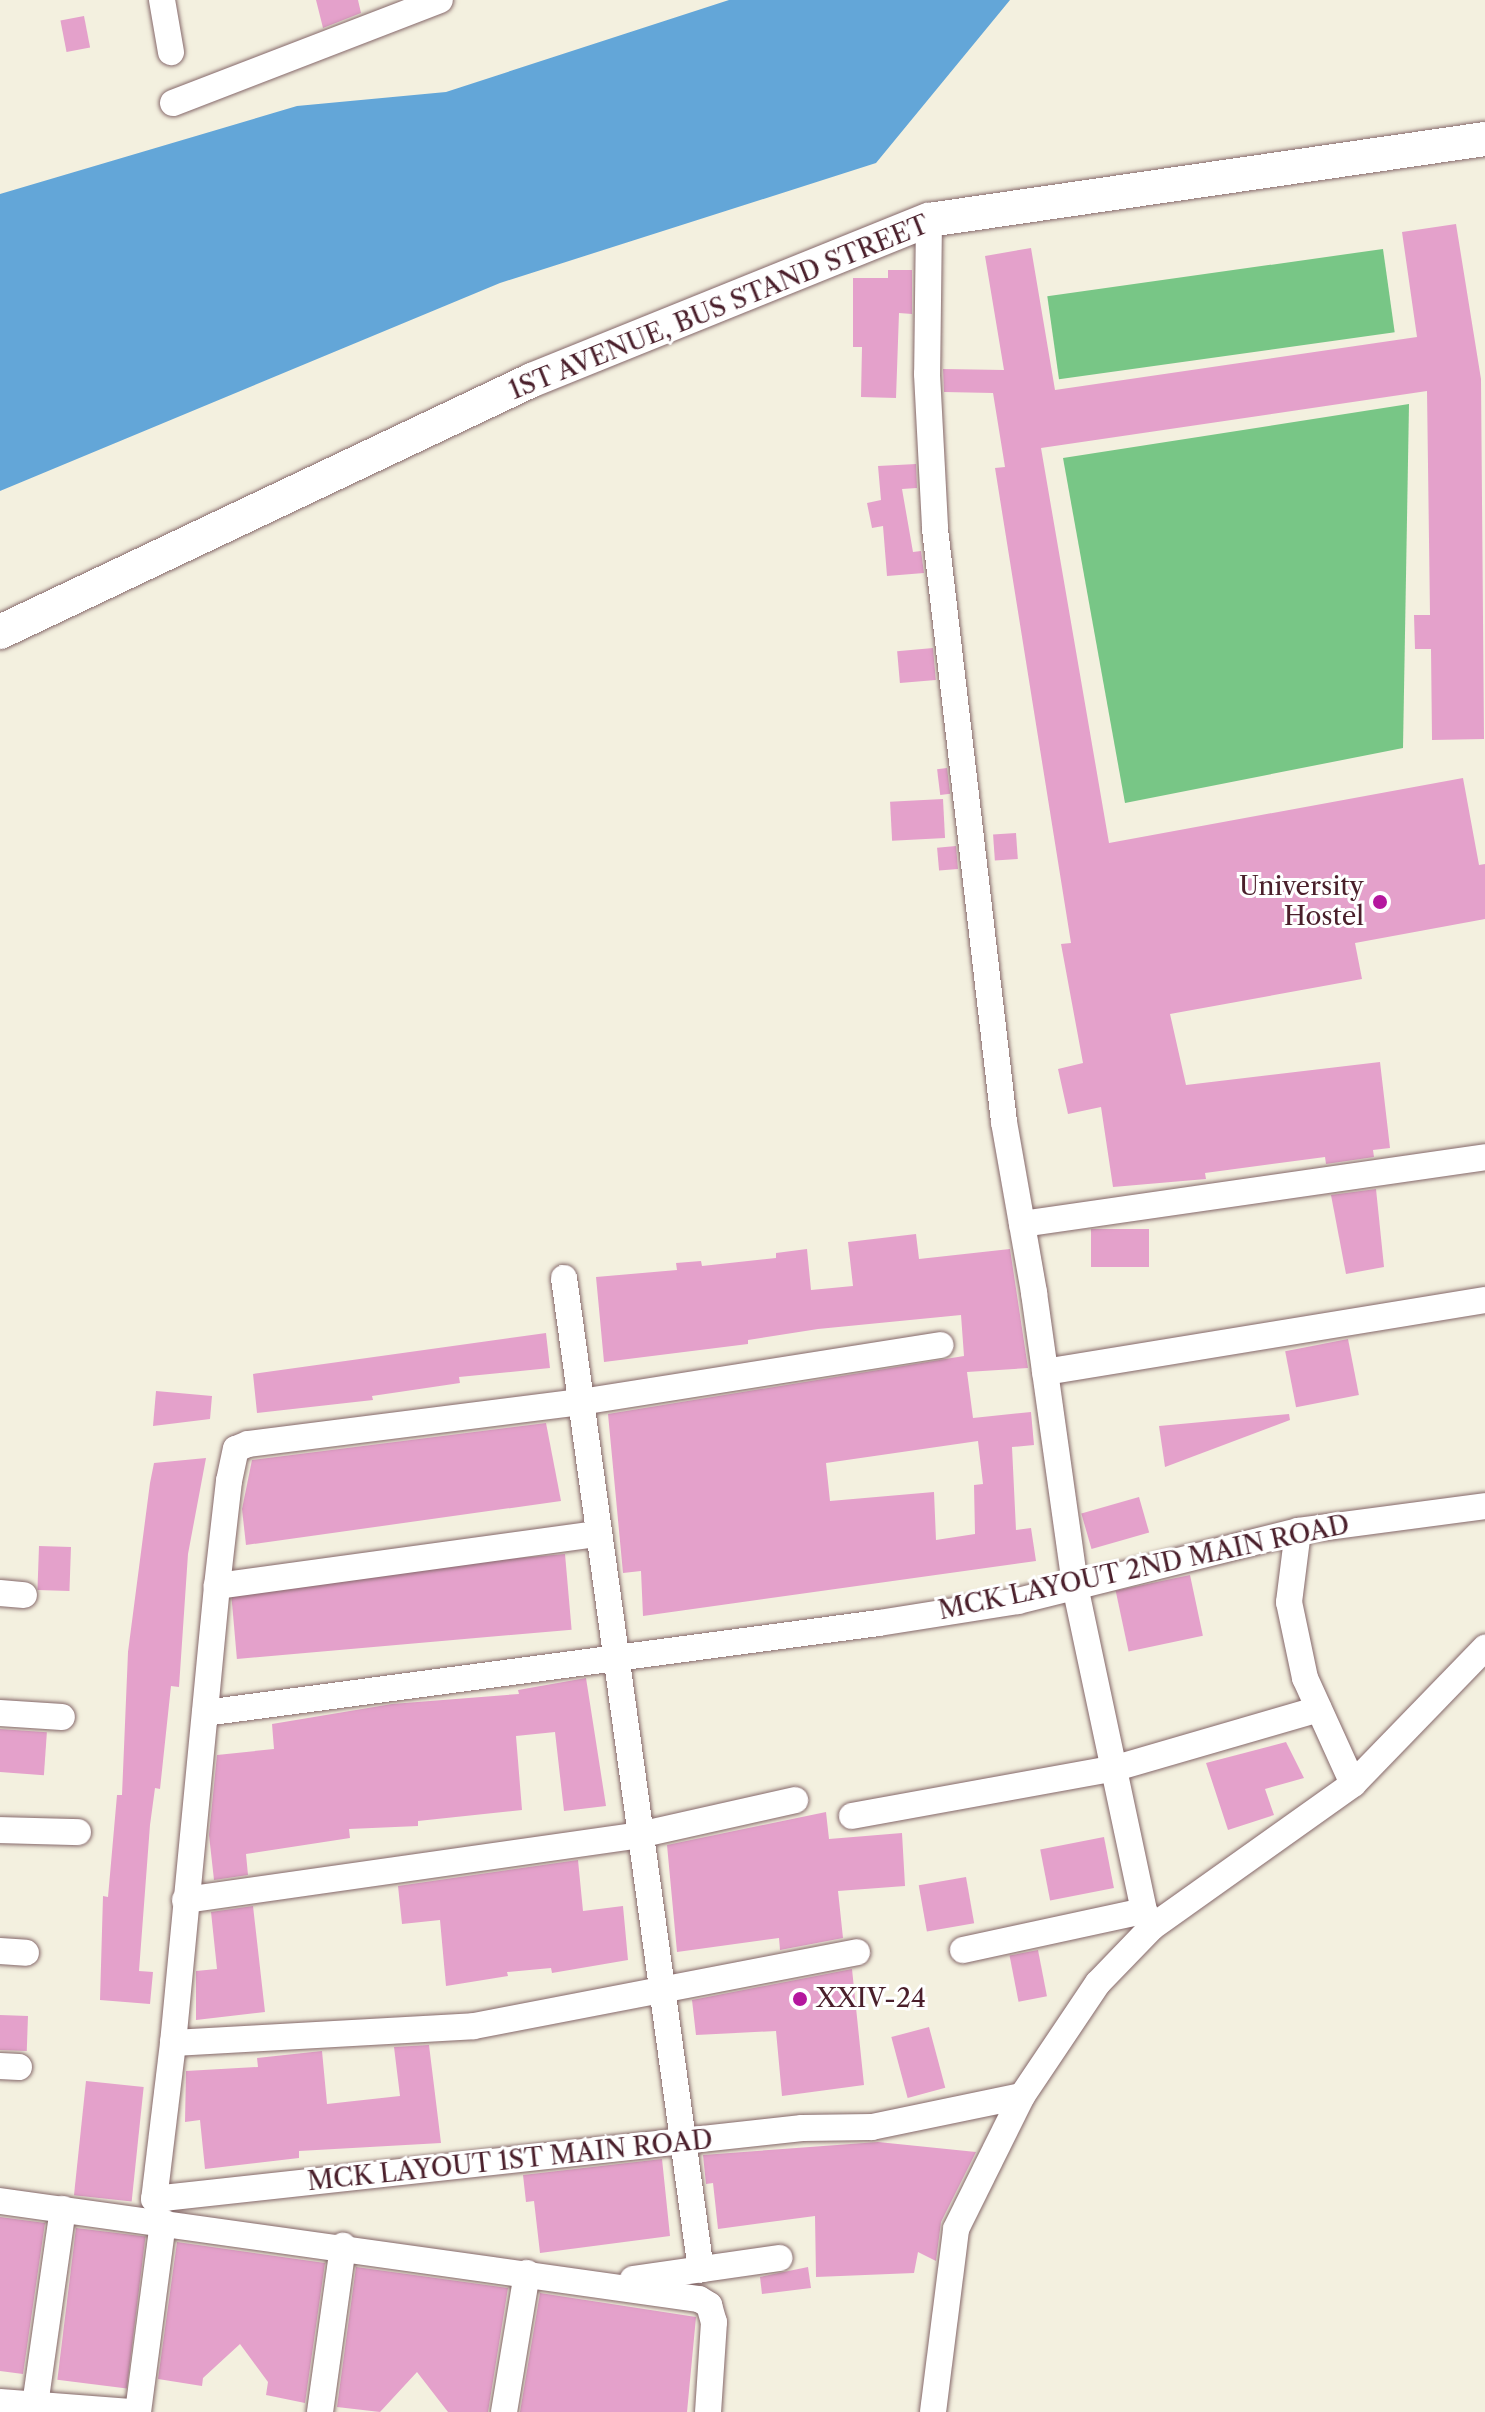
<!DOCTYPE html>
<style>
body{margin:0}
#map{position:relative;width:1485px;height:2412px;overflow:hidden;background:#f3f0df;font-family:"Libre Caslon Text",serif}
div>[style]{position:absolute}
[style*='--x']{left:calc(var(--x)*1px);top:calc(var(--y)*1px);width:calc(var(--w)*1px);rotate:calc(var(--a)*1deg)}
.green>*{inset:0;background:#78c686;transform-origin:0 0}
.water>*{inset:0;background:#63a6d8}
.building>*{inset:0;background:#e4a1cb;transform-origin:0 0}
.roads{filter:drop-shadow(0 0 2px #85686a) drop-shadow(0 0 2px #85686a)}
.minor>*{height:26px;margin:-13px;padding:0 13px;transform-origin:13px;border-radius:13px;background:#fff}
.tertiary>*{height:34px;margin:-17px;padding:0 17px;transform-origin:17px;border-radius:17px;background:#fff}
.dots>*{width:22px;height:22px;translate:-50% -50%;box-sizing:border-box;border:4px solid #fff;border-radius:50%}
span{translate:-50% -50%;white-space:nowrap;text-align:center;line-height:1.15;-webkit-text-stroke:6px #fff;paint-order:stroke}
.street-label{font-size:26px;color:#4a1f2b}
.poi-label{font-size:26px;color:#4a1f2b}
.right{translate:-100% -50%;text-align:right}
.left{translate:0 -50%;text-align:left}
</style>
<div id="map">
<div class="green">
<i style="left:1383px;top:249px;width:84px;height:339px;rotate:82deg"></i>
<i style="clip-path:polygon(1409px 404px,1403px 748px,1125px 803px,1063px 458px)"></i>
</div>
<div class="water">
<i style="clip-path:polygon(729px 0,1010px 0,876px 163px,500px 283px,0 491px,0 194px,297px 106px,446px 92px)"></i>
</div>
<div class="building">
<i style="clip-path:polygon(316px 0,358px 0,361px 13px,323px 28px)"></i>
<i style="left:84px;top:16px;width:32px;height:24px;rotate:79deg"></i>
<i style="clip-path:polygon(1456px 224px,1481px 379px,1484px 739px,1432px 740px,1431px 649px,1415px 649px,1414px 615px,1430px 615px,1427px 391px,1041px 448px,1109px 843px,1463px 778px,1479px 865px,1485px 864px,1485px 919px,1355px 943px,1362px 979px,1170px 1014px,1186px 1085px,1380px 1062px,1390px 1148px,1373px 1150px,1374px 1157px,1326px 1164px,1325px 1157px,1205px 1173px,1206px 1179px,1113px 1187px,1101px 1107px,1068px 1114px,1058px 1069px,1083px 1063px,1061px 944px,1071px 943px,995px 468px,1005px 467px,993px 393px,944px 392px,943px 369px,1004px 370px,985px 256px,1031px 248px,1055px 390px,1417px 337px,1402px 232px)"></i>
<i style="clip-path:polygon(888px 270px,912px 270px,912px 314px,899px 313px,896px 398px,861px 397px,862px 347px,853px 347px,853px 278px,888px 278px)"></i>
<i style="clip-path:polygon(916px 464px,917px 488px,902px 489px,913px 552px,921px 551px,924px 573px,887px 576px,883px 526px,872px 528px,867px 503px,881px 500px,878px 466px)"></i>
<i style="left:933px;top:648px;width:32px;height:36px;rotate:85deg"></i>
<i style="left:947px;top:768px;width:26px;height:10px;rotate:83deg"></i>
<i style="left:943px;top:799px;width:39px;height:53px;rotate:87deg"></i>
<i style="left:1016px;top:833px;width:26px;height:23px;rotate:86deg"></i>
<i style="left:956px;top:846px;width:23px;height:19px;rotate:85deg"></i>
<i style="clip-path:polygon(1376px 1189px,1384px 1267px,1346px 1274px,1331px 1195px)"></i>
<i style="left:1149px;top:1229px;width:38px;height:58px;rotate:90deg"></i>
<i style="clip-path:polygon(evenodd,916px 1234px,919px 1259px,1010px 1249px,1028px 1368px,967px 1372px,973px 1418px,1031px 1412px,1034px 1445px,1012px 1447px,1016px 1530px,1031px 1528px,1036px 1561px,643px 1616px,641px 1571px,623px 1573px,608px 1414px,964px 1356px,961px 1315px,818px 1329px,748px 1340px,748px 1344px,604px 1362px,596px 1277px,677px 1270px,676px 1263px,701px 1261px,702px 1266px,776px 1258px,776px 1253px,807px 1249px,811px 1290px,853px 1286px,848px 1242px,916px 1234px,978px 1441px,983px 1484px,974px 1485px,975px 1534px,936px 1540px,934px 1492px,830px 1501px,826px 1463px,978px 1441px)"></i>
<i style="clip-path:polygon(546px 1333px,550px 1368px,459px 1377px,460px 1383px,372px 1396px,373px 1400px,257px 1413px,253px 1374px)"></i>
<i style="left:1348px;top:1339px;width:57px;height:64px;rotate:79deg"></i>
<i style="clip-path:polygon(156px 1391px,212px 1396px,210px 1419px,153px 1426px)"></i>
<i style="clip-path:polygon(1289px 1414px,1290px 1420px,1165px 1467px,1159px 1426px)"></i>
<i style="clip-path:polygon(546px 1423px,561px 1501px,246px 1545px,242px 1509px,252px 1460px)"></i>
<i style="clip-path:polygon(206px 1458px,188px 1554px,179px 1687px,171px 1686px,160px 1789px,155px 1788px,150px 1825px,139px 1971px,153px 1972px,150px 2004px,100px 2000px,103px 1896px,108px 1897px,117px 1795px,122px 1795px,128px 1652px,150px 1483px,154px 1463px)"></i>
<i style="left:1139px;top:1497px;width:37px;height:60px;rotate:74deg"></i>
<i style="left:39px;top:1546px;width:32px;height:44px;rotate:2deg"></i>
<i style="left:565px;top:1554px;width:76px;height:336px;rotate:85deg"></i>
<i style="left:1190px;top:1575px;width:62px;height:76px;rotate:78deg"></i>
<i style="clip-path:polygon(586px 1678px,606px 1806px,564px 1811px,555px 1732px,516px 1736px,522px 1810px,418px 1821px,418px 1826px,349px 1829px,350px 1838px,246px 1854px,248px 1875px,214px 1880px,209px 1835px,217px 1755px,274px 1749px,272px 1724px,392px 1704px,519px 1694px,518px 1690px)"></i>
<i style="left:0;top:1729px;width:47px;height:43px;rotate:4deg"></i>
<i style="clip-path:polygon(1286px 1742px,1304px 1778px,1265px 1789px,1274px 1815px,1228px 1830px,1206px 1763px)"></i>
<i style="clip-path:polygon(826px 1812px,829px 1839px,902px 1833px,905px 1886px,838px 1891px,843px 1938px,780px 1950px,779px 1938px,677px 1952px,667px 1845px)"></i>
<i style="left:1104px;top:1837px;width:52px;height:65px;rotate:79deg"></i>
<i style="clip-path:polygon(578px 1860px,583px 1911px,623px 1906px,628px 1960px,552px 1973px,551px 1968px,507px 1972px,508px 1976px,446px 1986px,440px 1920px,402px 1924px,398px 1886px)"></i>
<i style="left:966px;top:1877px;width:47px;height:48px;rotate:80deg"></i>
<i style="clip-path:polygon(253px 1906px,265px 2012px,196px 2020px,196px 1971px,217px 1969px,211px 1912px)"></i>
<i style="left:1038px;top:1950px;width:47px;height:29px;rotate:79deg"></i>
<i style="clip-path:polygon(852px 1969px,864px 2085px,782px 2096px,776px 2031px,696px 2035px,692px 2000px)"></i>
<i style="left:0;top:2015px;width:28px;height:35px;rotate:2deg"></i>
<i style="left:929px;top:2027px;width:63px;height:39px;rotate:75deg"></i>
<i style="clip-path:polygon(429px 2045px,441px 2143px,299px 2151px,299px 2158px,205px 2169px,200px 2120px,185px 2122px,186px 2071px,258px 2067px,257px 2058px,322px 2051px,327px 2104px,400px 2096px,394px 2047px)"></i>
<i style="left:86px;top:2081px;width:58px;height:115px;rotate:6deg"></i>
<i style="clip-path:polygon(878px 2142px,976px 2152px,941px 2222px,936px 2261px,918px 2252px,914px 2273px,816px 2277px,815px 2216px,718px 2229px,713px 2183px,706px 2184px,703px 2155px)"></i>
<i style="clip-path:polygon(662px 2159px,670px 2236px,540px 2253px,534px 2201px,526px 2202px,523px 2175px)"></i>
<i style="clip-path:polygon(0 2217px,45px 2223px,23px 2374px,0 2371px)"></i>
<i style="left:76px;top:2228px;width:70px;height:153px;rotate:7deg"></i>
<i style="clip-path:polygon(177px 2242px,325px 2263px,305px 2403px,266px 2395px,268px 2382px,240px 2344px,203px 2378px,202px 2386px,158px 2379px)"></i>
<i style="clip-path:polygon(356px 2267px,508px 2288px,488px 2412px,448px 2412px,417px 2372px,380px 2412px,337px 2407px)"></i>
<i style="clip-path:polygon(808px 2267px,811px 2288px,762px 2294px,760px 2277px)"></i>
<i style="clip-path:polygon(540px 2293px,696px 2317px,687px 2412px,520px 2412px)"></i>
</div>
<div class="roads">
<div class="minor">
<i style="--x:162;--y:0;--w:53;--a:80.2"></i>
<i style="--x:173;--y:103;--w:286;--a:-21.1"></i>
<i style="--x:929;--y:220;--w:154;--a:90.7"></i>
<i style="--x:927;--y:374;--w:155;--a:87"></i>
<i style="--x:935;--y:529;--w:597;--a:83.36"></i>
<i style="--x:1004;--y:1122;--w:174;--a:80"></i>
<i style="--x:1034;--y:1293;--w:296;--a:82"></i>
<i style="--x:1075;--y:1586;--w:332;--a:78"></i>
<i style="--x:1144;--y:1911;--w:18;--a:63"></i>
<i style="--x:1022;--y:1224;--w:468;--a:-8.2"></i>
<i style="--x:564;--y:1278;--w:1001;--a:82.14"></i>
<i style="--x:1045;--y:1372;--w:446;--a:-9.3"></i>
<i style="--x:1298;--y:1531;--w:72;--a:97.2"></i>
<i style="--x:1289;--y:1602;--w:78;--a:78.1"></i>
<i style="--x:1305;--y:1678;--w:116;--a:65.6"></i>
<i style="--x:597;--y:1534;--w:384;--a:172.2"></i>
<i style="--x:217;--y:1586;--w:459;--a:95.5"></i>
<i style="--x:173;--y:2043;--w:301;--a:-3.2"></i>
<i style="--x:474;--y:2026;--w:390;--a:-10.9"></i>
<i style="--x:217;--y:1586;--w:106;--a:-83.5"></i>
<i style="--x:229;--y:1481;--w:33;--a:-78"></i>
<i style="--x:236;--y:1449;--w:13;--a:-23"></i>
<i style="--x:248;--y:1444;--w:336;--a:-7.2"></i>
<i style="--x:581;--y:1402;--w:364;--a:-9"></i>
<i style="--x:0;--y:1593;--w:24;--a:5"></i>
<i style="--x:0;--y:1713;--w:62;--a:3.7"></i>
<i style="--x:205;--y:1713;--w:680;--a:-7.61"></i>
<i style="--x:879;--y:1623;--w:141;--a:-9"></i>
<i style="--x:1018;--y:1601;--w:289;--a:-14"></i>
<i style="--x:1298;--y:1531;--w:189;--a:-7.6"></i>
<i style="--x:852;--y:1816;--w:268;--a:-10.3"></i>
<i style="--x:1116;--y:1768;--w:211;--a:-16.2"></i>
<i style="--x:0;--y:1830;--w:78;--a:1.5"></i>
<i style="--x:185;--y:1900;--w:459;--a:-8.1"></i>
<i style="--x:639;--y:1835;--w:160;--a:-12.6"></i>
<i style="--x:963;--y:1950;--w:185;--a:-12.2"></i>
<i style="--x:0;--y:1951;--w:26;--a:4"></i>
<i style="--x:173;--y:2043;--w:157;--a:96.9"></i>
<i style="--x:154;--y:2199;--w:652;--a:-6.25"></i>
<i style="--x:802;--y:2128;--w:70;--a:-0.8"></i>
<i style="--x:872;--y:2127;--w:153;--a:-11.7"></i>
<i style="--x:0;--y:2066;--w:19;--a:3"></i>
<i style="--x:0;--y:2201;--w:706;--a:7.98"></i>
<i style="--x:699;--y:2299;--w:12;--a:31"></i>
<i style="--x:709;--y:2305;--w:18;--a:74"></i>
<i style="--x:714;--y:2322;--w:90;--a:93.8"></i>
<i style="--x:633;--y:2279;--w:148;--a:-8.2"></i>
<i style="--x:0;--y:2402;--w:131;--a:4.4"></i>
<i style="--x:35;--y:2405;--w:198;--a:-81.9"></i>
<i style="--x:138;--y:2412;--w:192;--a:-82.5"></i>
<i style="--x:320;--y:2412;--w:168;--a:-82.1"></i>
<i style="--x:504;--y:2412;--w:141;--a:-80.6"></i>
<i style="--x:933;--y:2412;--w:184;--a:-82.8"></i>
<i style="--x:956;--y:2229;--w:148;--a:-63.6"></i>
<i style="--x:1022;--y:2096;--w:136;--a:-56.1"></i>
<i style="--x:1098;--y:1983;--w:78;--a:-46"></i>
<i style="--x:1152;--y:1927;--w:247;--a:-35.4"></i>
<i style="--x:1353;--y:1784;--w:190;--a:-45.9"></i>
</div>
<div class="tertiary">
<i style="--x:0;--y:632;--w:589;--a:-25.35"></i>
<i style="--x:532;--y:380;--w:428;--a:-22"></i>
<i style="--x:929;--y:220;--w:562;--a:-8.29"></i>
</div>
</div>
<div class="dots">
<i style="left:1380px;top:902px;background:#b5179e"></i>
<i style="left:800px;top:1999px;background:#b5179e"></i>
</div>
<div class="street-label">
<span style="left:719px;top:308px;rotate:-22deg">1ST AVENUE, BUS STAND STREET</span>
<span style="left:1144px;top:1568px;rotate:-12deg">MCK LAYOUT 2ND MAIN ROAD</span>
<span style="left:510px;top:2161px;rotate:-6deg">MCK LAYOUT 1ST MAIN ROAD</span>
</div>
<div class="poi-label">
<span class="right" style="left:1364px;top:902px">University<br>Hostel</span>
<span class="left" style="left:816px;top:1999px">XXIV-24</span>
</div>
</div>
